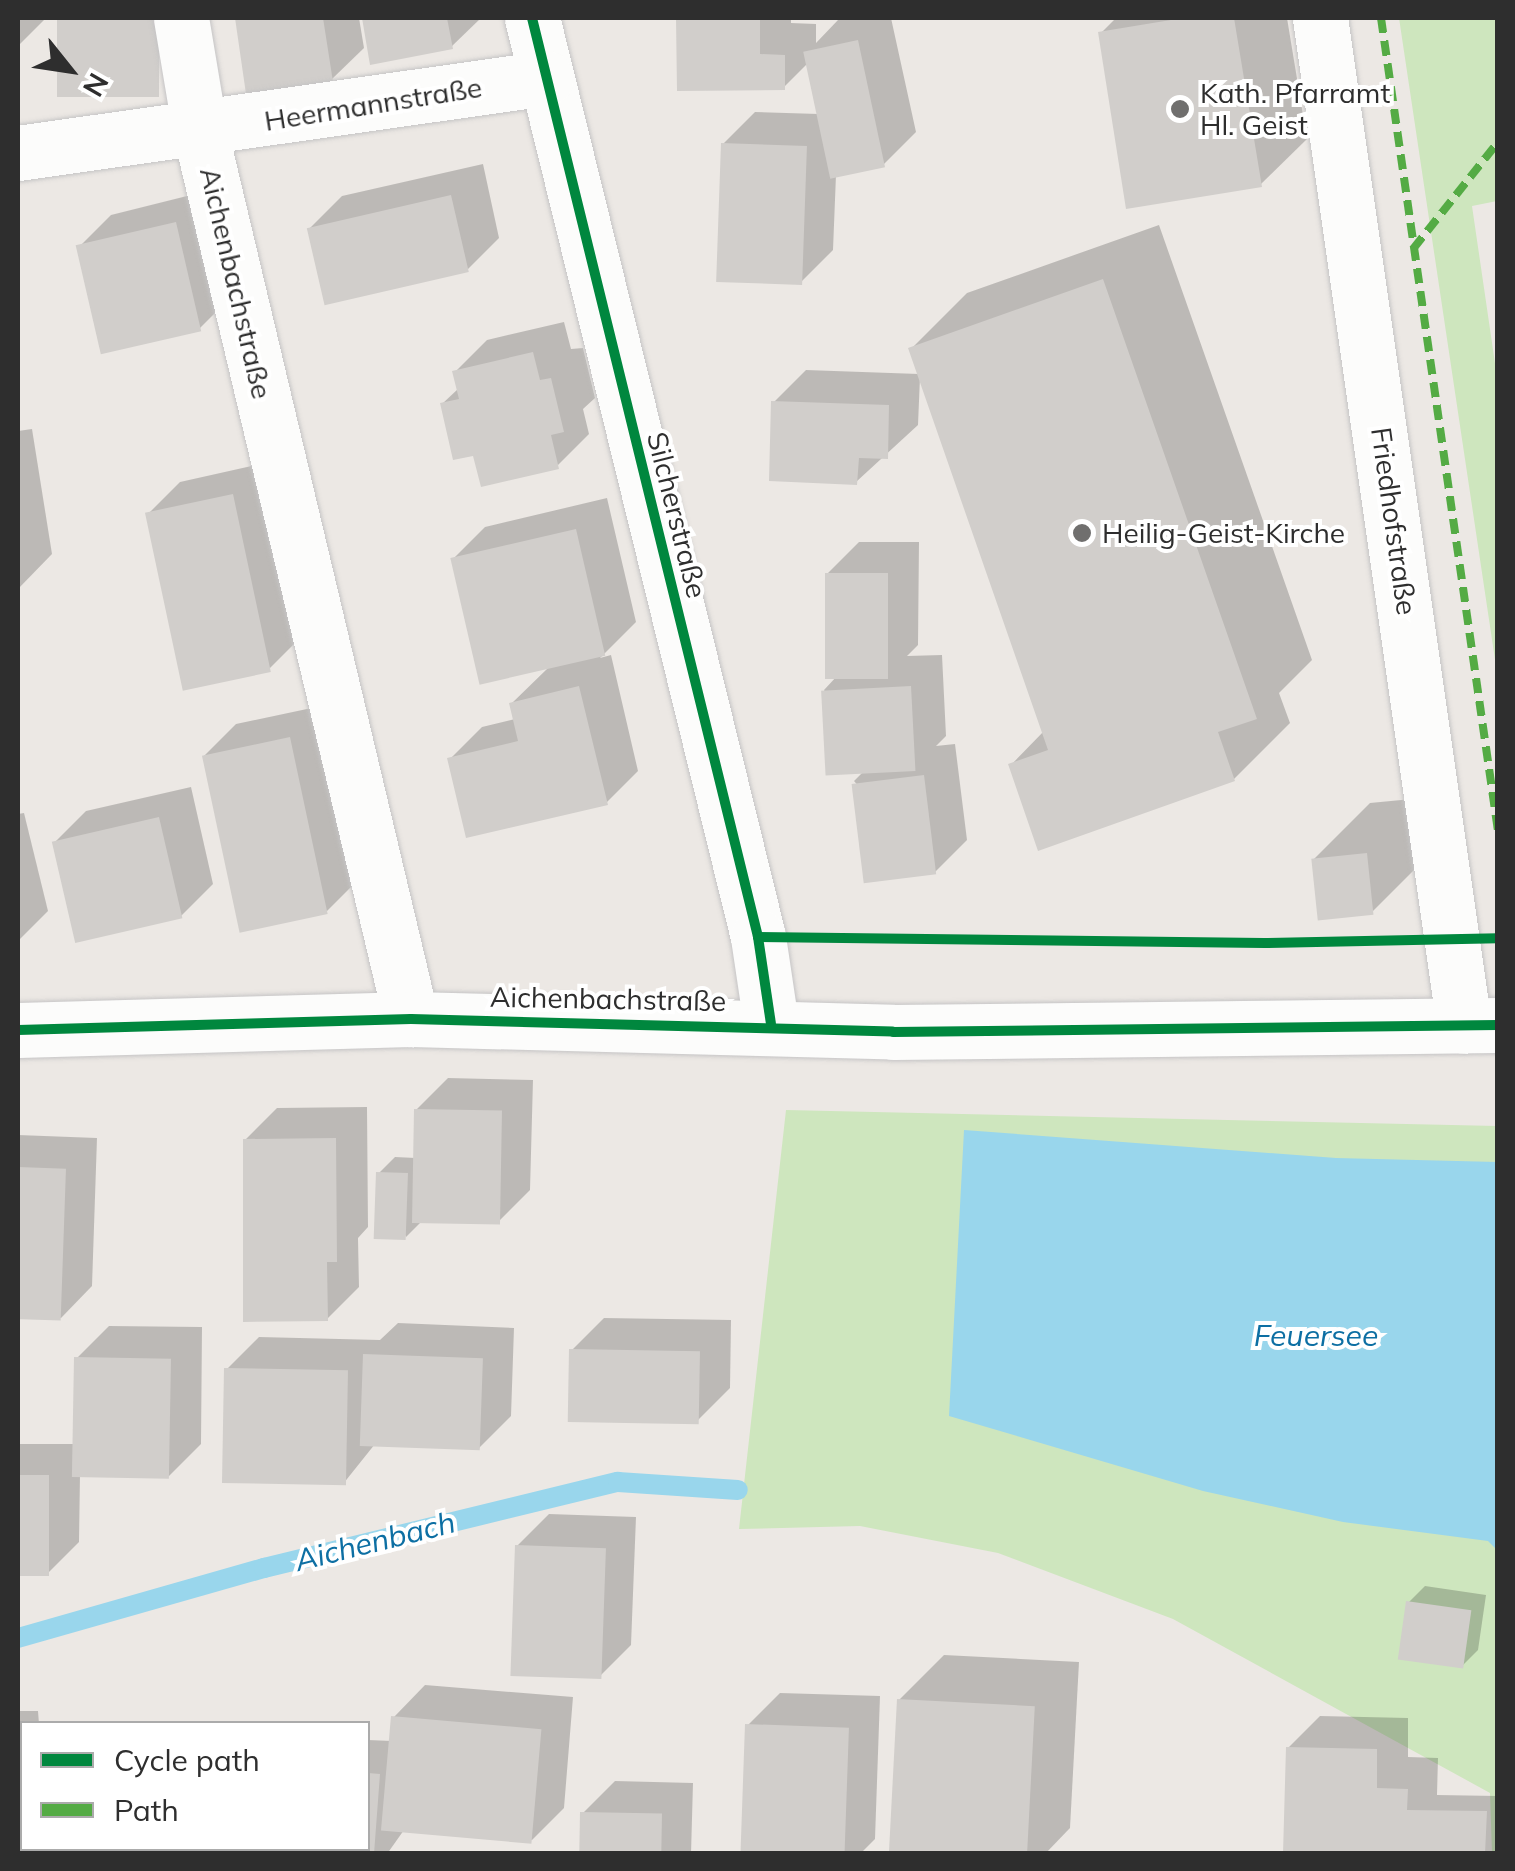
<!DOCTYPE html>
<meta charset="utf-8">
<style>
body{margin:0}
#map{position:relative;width:1515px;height:1871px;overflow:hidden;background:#ece8e4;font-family:Mulish,sans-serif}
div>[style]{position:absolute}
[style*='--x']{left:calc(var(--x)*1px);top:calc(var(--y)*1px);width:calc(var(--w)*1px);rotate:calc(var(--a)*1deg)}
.green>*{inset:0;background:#cee6be}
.water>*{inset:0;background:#99d6ec}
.shadow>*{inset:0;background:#0003}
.stream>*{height:20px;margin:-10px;padding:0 10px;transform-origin:10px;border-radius:10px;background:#99d6ec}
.building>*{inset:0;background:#d1cecb;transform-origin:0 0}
.roads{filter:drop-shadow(0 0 2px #c5c4c5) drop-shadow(0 0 2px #c5c4c5)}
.minor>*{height:55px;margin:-27.5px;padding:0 27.5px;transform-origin:27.5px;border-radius:27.5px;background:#fcfcfb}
.quiet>*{height:8px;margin-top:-4px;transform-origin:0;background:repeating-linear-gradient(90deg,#54ab44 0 15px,transparent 0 23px)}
.cycleway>*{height:10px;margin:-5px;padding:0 5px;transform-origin:5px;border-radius:5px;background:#00873e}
.dots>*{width:28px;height:28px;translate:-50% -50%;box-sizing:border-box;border:5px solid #fff;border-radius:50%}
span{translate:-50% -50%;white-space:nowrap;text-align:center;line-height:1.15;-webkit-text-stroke:8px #fff;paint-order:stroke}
.poi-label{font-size:28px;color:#2e2e2e}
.left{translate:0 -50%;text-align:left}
.street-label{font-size:28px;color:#2e2e2e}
.water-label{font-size:30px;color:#0d6fa3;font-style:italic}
.frame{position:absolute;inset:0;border:20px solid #2e2e2e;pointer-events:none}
.legend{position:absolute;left:20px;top:1721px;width:350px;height:130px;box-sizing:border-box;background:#fff;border:2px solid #ababab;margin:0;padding:12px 18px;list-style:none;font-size:30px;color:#2e2e2e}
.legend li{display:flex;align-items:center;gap:20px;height:50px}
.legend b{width:50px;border:2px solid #ababab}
.north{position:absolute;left:20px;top:20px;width:100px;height:100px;-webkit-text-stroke:8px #fff;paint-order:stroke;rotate:120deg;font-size:28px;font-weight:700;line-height:40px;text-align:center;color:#2e2e2e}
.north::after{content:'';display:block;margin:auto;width:35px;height:45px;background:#2e2e2e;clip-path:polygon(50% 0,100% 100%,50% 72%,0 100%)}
</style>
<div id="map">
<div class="green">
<i style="clip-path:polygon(1399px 18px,1497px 18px,1497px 201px,1472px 206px,1497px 377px,1497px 673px)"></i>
<i style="clip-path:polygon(786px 1110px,1497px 1126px,1497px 1853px,1492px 1853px,1490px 1793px,1173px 1619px,998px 1553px,860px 1526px,739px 1529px)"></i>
</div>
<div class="water">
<i style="clip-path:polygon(964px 1130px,1336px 1158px,1497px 1162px,1497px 1550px,1488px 1541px,1343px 1522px,1203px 1491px,949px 1416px)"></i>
</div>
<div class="shadow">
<i style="clip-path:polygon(18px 18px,46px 18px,18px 46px)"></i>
<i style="clip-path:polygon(238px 18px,359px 18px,364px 48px,332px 79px,248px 91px)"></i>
<i style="clip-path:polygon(364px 18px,481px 18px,451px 47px,372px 62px)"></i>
<i style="clip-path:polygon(679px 18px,791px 18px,791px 23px,816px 24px,816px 43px,838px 20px,891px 18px,916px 132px,884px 164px,836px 175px,833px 250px,801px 282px,723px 144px,755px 112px,819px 114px,808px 63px,784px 87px,679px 89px)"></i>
<i style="clip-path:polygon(1116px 18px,1287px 18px,1307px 139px,1261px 184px,1101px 33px)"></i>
<i style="clip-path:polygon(483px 164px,499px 238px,467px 270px,310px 228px,342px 196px)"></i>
<i style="clip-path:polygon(207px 191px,232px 296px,200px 328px,79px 247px,111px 215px)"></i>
<i style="clip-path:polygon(1159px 225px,1312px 660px,1279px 693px,1290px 723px,1234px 779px,1011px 765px,1044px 731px,920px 377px,918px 425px,856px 482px,774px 402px,806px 370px,919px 374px,911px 349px,967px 293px)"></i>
<i style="clip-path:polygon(564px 322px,571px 349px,583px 348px,595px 398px,583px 409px,589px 434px,557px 466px,475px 453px,442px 404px,459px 388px,455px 372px,487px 340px)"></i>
<i style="clip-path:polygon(32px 429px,52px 554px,18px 589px,18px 431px)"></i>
<i style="clip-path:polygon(265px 463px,301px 637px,269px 669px,148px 514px,180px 482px)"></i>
<i style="clip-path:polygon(607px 498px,636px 622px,600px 658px,611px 655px,638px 771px,606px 803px,450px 759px,482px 727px,515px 719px,511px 704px,548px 668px,453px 559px,485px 527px)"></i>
<i style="clip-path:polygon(859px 542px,919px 542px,918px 645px,907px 656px,942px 655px,946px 736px,936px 746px,955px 744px,967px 840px,935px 872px,854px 781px,864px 771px,824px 690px,837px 676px,827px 574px)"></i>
<i style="clip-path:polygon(321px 706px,358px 880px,326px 912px,204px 756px,236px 724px)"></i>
<i style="clip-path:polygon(191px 787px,213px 884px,181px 916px,54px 843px,86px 811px)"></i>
<i style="clip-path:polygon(1422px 798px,1428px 856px,1372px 912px,1314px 859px,1370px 803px)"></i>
<i style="clip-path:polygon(24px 813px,48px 911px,18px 941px,18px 814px)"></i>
<i style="clip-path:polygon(448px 1078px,533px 1080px,530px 1190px,498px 1222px,423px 1220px,406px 1237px,379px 1173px,395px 1157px,416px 1158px,416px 1110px)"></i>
<i style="clip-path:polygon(367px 1107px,368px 1227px,358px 1238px,359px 1287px,327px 1319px,245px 1140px,277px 1108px)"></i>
<i style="clip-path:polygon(18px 1135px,97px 1138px,92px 1286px,61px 1318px,18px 1317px)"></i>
<i style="clip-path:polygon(604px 1318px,731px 1320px,730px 1388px,698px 1420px,572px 1350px)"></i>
<i style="clip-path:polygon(398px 1323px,514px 1328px,511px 1416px,479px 1448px,375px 1444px,343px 1484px,227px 1369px,259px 1337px,380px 1340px)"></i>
<i style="clip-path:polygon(109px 1326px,202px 1327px,201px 1444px,169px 1476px,80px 1475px,79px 1542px,47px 1574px,18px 1574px,18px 1444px,76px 1444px,77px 1358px)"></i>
<i style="clip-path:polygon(549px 1514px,636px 1517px,631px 1645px,599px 1677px,517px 1546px)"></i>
<i style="clip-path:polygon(1425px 1586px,1486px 1595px,1478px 1650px,1462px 1666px,1409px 1602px)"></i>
<i style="clip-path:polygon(944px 1655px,1079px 1662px,1070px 1828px,1045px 1854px,890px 1854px,899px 1700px)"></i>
<i style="clip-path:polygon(425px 1685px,573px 1697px,564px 1808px,532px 1840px,404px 1830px,387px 1854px,259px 1854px,368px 1848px,368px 1740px,392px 1741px,394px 1717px)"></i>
<i style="clip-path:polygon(780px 1693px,880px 1696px,875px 1839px,860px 1854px,744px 1854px,748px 1725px)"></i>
<i style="clip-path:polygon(18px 1711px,38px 1711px,39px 1724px,22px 1724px,18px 1850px)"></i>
<i style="clip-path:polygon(1320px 1716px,1408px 1718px,1408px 1757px,1438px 1758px,1437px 1795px,1498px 1796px,1498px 1854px,1286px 1854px,1288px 1748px)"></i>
<i style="clip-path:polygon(615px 1781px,693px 1783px,691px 1854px,582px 1854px,583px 1813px)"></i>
</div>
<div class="stream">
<i style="--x:18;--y:1638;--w:256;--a:-15.9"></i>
<i style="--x:264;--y:1568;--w:364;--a:-13.7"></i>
<i style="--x:618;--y:1482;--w:120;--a:3.8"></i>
</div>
<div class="building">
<i style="left:57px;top:18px;width:102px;height:79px"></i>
<i style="clip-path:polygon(235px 18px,323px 18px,333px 82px,246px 94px)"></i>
<i style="clip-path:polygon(362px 18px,447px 18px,453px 49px,370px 65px)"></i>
<i style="clip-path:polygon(676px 18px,760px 18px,760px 54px,785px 55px,785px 90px,677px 91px)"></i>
<i style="clip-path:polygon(1183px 18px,1234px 18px,1262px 187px,1126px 209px,1098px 32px)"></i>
<i style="left:858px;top:40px;width:130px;height:56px;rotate:78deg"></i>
<i style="left:721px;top:143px;width:86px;height:139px;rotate:2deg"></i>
<i style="left:451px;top:195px;width:79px;height:148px;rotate:77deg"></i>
<i style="left:176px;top:222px;width:112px;height:103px;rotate:77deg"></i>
<i style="clip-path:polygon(1103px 279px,1257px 719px,1218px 732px,1235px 781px,1038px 851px,1008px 764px,1048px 750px,908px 348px)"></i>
<i style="clip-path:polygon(533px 352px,540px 380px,551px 378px,564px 432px,551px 435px,559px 469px,481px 487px,473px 456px,453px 460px,440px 403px,459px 399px,452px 371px)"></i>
<i style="clip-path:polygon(771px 401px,889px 405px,888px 459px,859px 458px,857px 485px,769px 481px)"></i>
<i style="left:233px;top:494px;width:182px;height:90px;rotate:78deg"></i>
<i style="left:576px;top:529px;width:130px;height:129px;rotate:77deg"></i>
<i style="left:825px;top:573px;width:63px;height:106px"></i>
<i style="clip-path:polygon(579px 686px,608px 805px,466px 838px,447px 758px,518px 741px,509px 703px)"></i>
<i style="left:911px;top:686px;width:85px;height:90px;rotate:87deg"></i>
<i style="left:290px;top:737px;width:181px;height:90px;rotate:78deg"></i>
<i style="left:924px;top:775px;width:100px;height:73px;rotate:83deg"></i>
<i style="left:159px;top:817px;width:104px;height:110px;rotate:77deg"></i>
<i style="left:1367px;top:853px;width:62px;height:56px;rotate:84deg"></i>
<i style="left:414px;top:1109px;width:88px;height:114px;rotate:1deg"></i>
<i style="clip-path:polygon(336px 1138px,337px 1262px,327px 1262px,328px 1321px,243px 1322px,243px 1139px)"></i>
<i style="left:18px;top:1167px;width:48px;height:152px;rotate:2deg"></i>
<i style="left:376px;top:1172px;width:32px;height:67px;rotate:2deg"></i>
<i style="left:569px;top:1349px;width:131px;height:73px;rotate:1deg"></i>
<i style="left:363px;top:1354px;width:120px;height:92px;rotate:2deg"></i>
<i style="left:74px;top:1357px;width:97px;height:120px;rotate:1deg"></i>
<i style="left:224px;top:1368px;width:124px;height:115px;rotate:1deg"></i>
<i style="left:18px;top:1475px;width:31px;height:101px"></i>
<i style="left:515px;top:1545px;width:91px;height:131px;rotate:2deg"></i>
<i style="left:1406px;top:1601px;width:66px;height:59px;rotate:8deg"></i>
<i style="left:897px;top:1699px;width:138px;height:155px;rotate:3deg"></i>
<i style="left:391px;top:1716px;width:151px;height:115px;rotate:5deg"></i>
<i style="left:745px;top:1724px;width:104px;height:130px;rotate:2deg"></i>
<i style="clip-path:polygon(1286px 1747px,1377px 1749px,1377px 1788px,1408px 1789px,1407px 1810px,1487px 1811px,1485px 1854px,1283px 1854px)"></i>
<i style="clip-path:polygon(368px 1773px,380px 1774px,374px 1854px,256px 1854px,368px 1848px)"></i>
<i style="left:580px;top:1812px;width:82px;height:42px;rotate:1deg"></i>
</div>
<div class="roads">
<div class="minor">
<i style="--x:181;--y:18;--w:115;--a:80.5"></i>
<i style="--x:200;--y:131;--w:913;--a:76.63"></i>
<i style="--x:532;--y:18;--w:946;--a:76.18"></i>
<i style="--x:758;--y:937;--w:88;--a:81.5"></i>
<i style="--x:1320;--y:18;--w:1018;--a:81.87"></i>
<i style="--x:18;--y:153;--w:533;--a:-8.08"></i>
<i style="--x:18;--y:1030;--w:393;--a:-1.6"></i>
<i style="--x:411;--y:1019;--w:482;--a:1.5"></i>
<i style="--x:893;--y:1032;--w:605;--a:-0.66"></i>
</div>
</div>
<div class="quiet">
<i style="--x:1381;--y:18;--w:821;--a:81.81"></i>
<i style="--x:1413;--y:249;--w:137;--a:-51.5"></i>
</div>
<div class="cycleway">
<i style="--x:532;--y:18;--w:946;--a:76.18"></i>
<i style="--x:758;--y:937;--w:88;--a:81.5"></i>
<i style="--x:758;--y:937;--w:510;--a:0.67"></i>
<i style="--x:1268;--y:943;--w:230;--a:-1.2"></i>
<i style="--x:18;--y:1030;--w:393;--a:-1.6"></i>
<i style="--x:411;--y:1019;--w:482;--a:1.5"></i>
<i style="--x:893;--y:1032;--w:605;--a:-0.66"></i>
</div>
<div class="dots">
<i style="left:1180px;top:109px;background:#706f6e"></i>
<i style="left:1082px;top:533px;background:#706f6e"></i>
</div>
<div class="poi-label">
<span class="left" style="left:1200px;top:109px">Kath. Pfarramt<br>Hl. Geist</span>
<span class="left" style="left:1102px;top:533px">Heilig-Geist-Kirche</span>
</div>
<div class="street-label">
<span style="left:373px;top:104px;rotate:-9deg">Heermannstraße</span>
<span style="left:236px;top:283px;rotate:77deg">Aichenbachstraße</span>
<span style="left:677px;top:515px;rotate:76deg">Silcherstraße</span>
<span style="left:1394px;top:521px;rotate:82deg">Friedhofstraße</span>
<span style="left:608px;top:999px;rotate:1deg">Aichenbachstraße</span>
</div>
<div class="water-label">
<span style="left:1316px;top:1335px">Feuersee</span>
<span style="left:375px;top:1541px;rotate:-14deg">Aichenbach</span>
</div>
<div class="frame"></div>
<ul class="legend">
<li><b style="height:12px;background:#00873e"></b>Cycle path</li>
<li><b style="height:12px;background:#54ab44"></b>Path</li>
</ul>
<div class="north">N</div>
</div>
